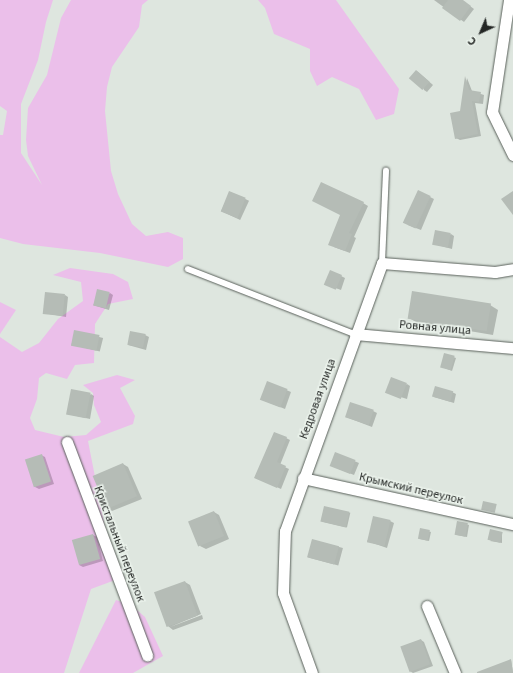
<!DOCTYPE html>
<meta charset="utf-8">
<style>
body{margin:0}
#map{position:relative;width:513px;height:673px;overflow:hidden;background:#dee6df;font-family:"Source Sans 3",sans-serif}
div>[style]{position:absolute}
[style*='--x']{left:calc(var(--x)*1px);top:calc(var(--y)*1px);width:calc(var(--w)*1px);rotate:calc(var(--a)*1deg)}
.green>*{inset:0;background:#ebbfea}
.shadow>*{inset:0;background:#0003;transform-origin:0 0}
.building>*{inset:0;background:#b5bcb6;transform-origin:0 0}
.roads{filter:drop-shadow(0 0 1px #5a615b) drop-shadow(0 0 1px #5a615b)}
.lane>*{height:5.5px;margin:-2.75px;padding:0 2.75px;transform-origin:2.75px;border-radius:2.75px;background:#fff}
.street>*{height:11px;margin:-5.5px;padding:0 5.5px;transform-origin:5.5px;border-radius:5.5px;background:#fff}
span{translate:-50% -50%;white-space:nowrap;text-align:center;line-height:1.15;-webkit-text-stroke:3px #ebf3ec;paint-order:stroke}
.street-label{font-size:12px;color:#242725}
.north{position:absolute;left:461px;top:12px;width:40px;height:40px;-webkit-text-stroke:3px #ebf3ec;paint-order:stroke;rotate:224deg;font-size:11px;font-weight:700;line-height:16px;text-align:center;color:#242725}
.north::after{content:'';display:block;margin:auto;width:14px;height:18px;background:#242725;clip-path:polygon(50% 0,100% 100%,50% 72%,0 100%)}
</style>
<div id="map">
<div class="green">
<i style="clip-path:polygon(0 0,53px 0,46px 22px,38px 60px,21px 104px,21px 153px,42px 185px,28px 156px,26px 140px,28px 108px,47px 75px,61px 18px,71px 0,148px 0,142px 5px,139px 27px,112px 67px,107px 87px,105px 111px,111px 171px,118px 194px,132px 224px,146px 236px,168px 232px,183px 238px,183px 259px,168px 267px,100px 253px,23px 244px,0 238px,0 135px,3px 135px,7px 111px,0 106px)"></i>
<i style="clip-path:polygon(258px 0,336px 0,399px 89px,394px 114px,376px 120px,359px 89px,332px 77px,317px 86px,310px 71px,310px 49px,274px 34px,265px 8px)"></i>
<i style="clip-path:polygon(70px 268px,113px 274px,128px 282px,133px 299px,108px 304px,95px 324px,94px 363px,75px 365px,67px 379px,46px 373px,39px 378px,37px 399px,30px 418px,35px 430px,64px 437px,86px 435px,101px 422px,94px 405px,93px 393px,83px 385px,117px 375px,135px 380px,120px 388px,135px 416px,133px 424px,88px 441px,108px 543px,118px 579px,91px 589px,64px 673px,0 673px,0 337px,22px 352px,39px 343px,58px 319px,83px 301px,81px 282px,53px 275px)"></i>
<i style="clip-path:polygon(0 302px,16px 310px,0 334px)"></i>
<i style="clip-path:polygon(116px 600px,131px 605px,145px 617px,163px 656px,133px 673px,79px 673px)"></i>
</div>
<div class="shadow">
<i style="clip-path:polygon(434px 0,462px 0,474px 9px,464px 22px)"></i>
<i style="clip-path:polygon(417px 71px,433px 85px,427px 92px,424px 90px)"></i>
<i style="clip-path:polygon(467px 78px,472px 91px,484px 95px,483px 104px,475px 103px,481px 136px,460px 140px,456px 138px)"></i>
<i style="clip-path:polygon(418px 191px,434px 199px,421px 230px,408px 225px)"></i>
<i style="left:230px;top:192px;width:21px;height:21px;rotate:25deg"></i>
<i style="clip-path:polygon(363px 203px,368px 206px,354px 237px,356px 238px,350px 253px,334px 247px)"></i>
<i style="clip-path:polygon(451px 234px,454px 236px,452px 249px,434px 244px)"></i>
<i style="clip-path:polygon(341px 276px,345px 278px,341px 290px,330px 286px)"></i>
<i style="clip-path:polygon(110px 293px,113px 295px,109px 310px,93px 305px)"></i>
<i style="clip-path:polygon(65px 295px,68px 297px,66px 317px,44px 313px)"></i>
<i style="clip-path:polygon(490px 305px,498px 310px,493px 335px,416px 322px,409px 318px)"></i>
<i style="left:75px;top:331px;width:29px;height:14px;rotate:14deg"></i>
<i style="clip-path:polygon(145px 335px,149px 337px,146px 350px,128px 345px)"></i>
<i style="clip-path:polygon(445px 354px,456px 358px,452px 371px,442px 367px)"></i>
<i style="clip-path:polygon(268px 382px,291px 392px,285px 409px,265px 401px)"></i>
<i style="clip-path:polygon(407px 384px,410px 386px,407px 399px,391px 394px)"></i>
<i style="clip-path:polygon(452px 392px,456px 394px,454px 403px,434px 397px)"></i>
<i style="clip-path:polygon(91px 394px,94px 396px,90px 419px,68px 414px)"></i>
<i style="clip-path:polygon(373px 411px,377px 413px,372px 427px,346px 417px)"></i>
<i style="clip-path:polygon(286px 438px,290px 440px,280px 465px,289px 469px,281px 489px,259px 479px)"></i>
<i style="clip-path:polygon(335px 453px,359px 463px,354px 475px,334px 467px)"></i>
<i style="clip-path:polygon(41px 455px,45px 457px,54px 484px,39px 489px,35px 487px)"></i>
<i style="clip-path:polygon(123px 464px,128px 467px,142px 499px,112px 511px,106px 508px)"></i>
<i style="left:325px;top:507px;width:26px;height:15px;rotate:13deg"></i>
<i style="clip-path:polygon(214px 512px,219px 515px,229px 539px,206px 549px,200px 546px)"></i>
<i style="clip-path:polygon(390px 521px,394px 523px,387px 548px,367px 541px)"></i>
<i style="clip-path:polygon(458px 522px,469px 525px,467px 537px,457px 535px)"></i>
<i style="clip-path:polygon(421px 529px,431px 532px,429px 541px,420px 539px)"></i>
<i style="clip-path:polygon(502px 533px,502px 543px,490px 541px)"></i>
<i style="clip-path:polygon(93px 535px,97px 537px,103px 561px,83px 567px,79px 565px)"></i>
<i style="left:313px;top:540px;width:31px;height:18px;rotate:15deg"></i>
<i style="clip-path:polygon(185px 582px,190px 585px,201px 614px,170px 627px,202px 615px,203px 619px,173px 630px,168px 626px)"></i>
<i style="clip-path:polygon(421px 640px,424px 642px,433px 666px,413px 673px,410px 671px)"></i>
<i style="clip-path:polygon(511px 660px,513px 673px,494px 673px)"></i>
</div>
<div class="building">
<i style="clip-path:polygon(448px 0,463px 0,471px 6px,460px 21px,442px 8px)"></i>
<i style="left:416px;top:70px;width:18px;height:11px;rotate:41deg"></i>
<i style="clip-path:polygon(465px 76px,469px 90px,481px 92px,479px 102px,472px 101px,478px 134px,455px 139px,450px 113px,460px 111px)"></i>
<i style="clip-path:polygon(321px 182px,364px 202px,349px 233px,352px 234px,345px 251px,328px 245px,340px 215px,312px 201px)"></i>
<i style="left:418px;top:190px;width:14px;height:36px;rotate:25deg"></i>
<i style="left:229px;top:191px;width:18px;height:22px;rotate:22deg"></i>
<i style="clip-path:polygon(513px 191px,513px 215px,501px 199px)"></i>
<i style="left:435px;top:230px;width:16px;height:15px;rotate:11deg"></i>
<i style="left:330px;top:270px;width:13px;height:16px;rotate:23deg"></i>
<i style="left:97px;top:289px;width:13px;height:17px;rotate:13deg"></i>
<i style="left:412px;top:291px;width:80px;height:28px;rotate:9deg"></i>
<i style="left:45px;top:292px;width:20px;height:22px;rotate:6deg"></i>
<i style="left:74px;top:330px;width:26px;height:16px;rotate:11deg"></i>
<i style="left:130px;top:331px;width:16px;height:14px;rotate:11deg"></i>
<i style="left:444px;top:353px;width:11px;height:15px;rotate:15deg"></i>
<i style="left:391px;top:377px;width:17px;height:17px;rotate:21deg"></i>
<i style="left:267px;top:381px;width:22px;height:20px;rotate:21deg"></i>
<i style="left:435px;top:386px;width:19px;height:11px;rotate:16deg"></i>
<i style="left:71px;top:389px;width:20px;height:26px;rotate:11deg"></i>
<i style="left:350px;top:402px;width:25px;height:16px;rotate:18deg"></i>
<i style="clip-path:polygon(274px 432px,287px 437px,277px 462px,286px 466px,277px 488px,254px 478px)"></i>
<i style="left:335px;top:452px;width:22px;height:15px;rotate:21deg"></i>
<i style="left:42px;top:454px;width:29px;height:18px;rotate:72deg"></i>
<i style="left:123px;top:463px;width:36px;height:33px;rotate:67deg"></i>
<i style="left:483px;top:501px;width:14px;height:9px;rotate:12deg"></i>
<i style="left:324px;top:506px;width:26px;height:16px;rotate:13deg"></i>
<i style="left:214px;top:511px;width:27px;height:28px;rotate:68deg"></i>
<i style="left:373px;top:516px;width:18px;height:27px;rotate:13deg"></i>
<i style="left:457px;top:521px;width:11px;height:14px;rotate:10deg"></i>
<i style="left:420px;top:528px;width:10px;height:11px;rotate:11deg"></i>
<i style="left:490px;top:529px;width:13px;height:11px;rotate:13deg"></i>
<i style="left:93px;top:534px;width:26px;height:22px;rotate:74deg"></i>
<i style="left:312px;top:539px;width:28px;height:19px;rotate:15deg"></i>
<i style="left:185px;top:581px;width:37px;height:33px;rotate:70deg"></i>
<i style="left:421px;top:639px;width:27px;height:22px;rotate:70deg"></i>
<i style="clip-path:polygon(511px 659px,513px 673px,477px 673px,477px 672px)"></i>
</div>
<div class="roads">
<div class="lane">
<i style="--x:382;--y:263;--w:92;--a:-87.5"></i>
<i style="--x:188;--y:269;--w:179;--a:21.3"></i>
</div>
<div class="street">
<i style="--x:509;--y:0;--w:113;--a:98.6"></i>
<i style="--x:492;--y:112;--w:48;--a:64"></i>
<i style="--x:355;--y:334;--w:159;--a:5.1"></i>
<i style="--x:67;--y:442;--w:228;--a:69.4"></i>
<i style="--x:303;--y:478;--w:215;--a:12.4"></i>
<i style="--x:427;--y:606;--w:73;--a:67.3"></i>
<i style="--x:312;--y:673;--w:85;--a:-109.9"></i>
<i style="--x:283;--y:593;--w:62;--a:-88.2"></i>
<i style="--x:285;--y:531;--w:285;--a:-70.1"></i>
<i style="--x:382;--y:263;--w:113;--a:4.6"></i>
<i style="--x:495;--y:272;--w:18;--a:-9"></i>
</div>
</div>
<div class="street-label">
<span style="left:435px;top:328px;rotate:5deg">Ровная улица</span>
<span style="left:318px;top:399px;rotate:-70deg">Кедровая улица</span>
<span style="left:411px;top:489px;rotate:13deg">Крымский переулок</span>
<span style="left:119px;top:544px;rotate:69deg">Кристальный переулок</span>
</div>
<div class="north">С</div>
</div>
